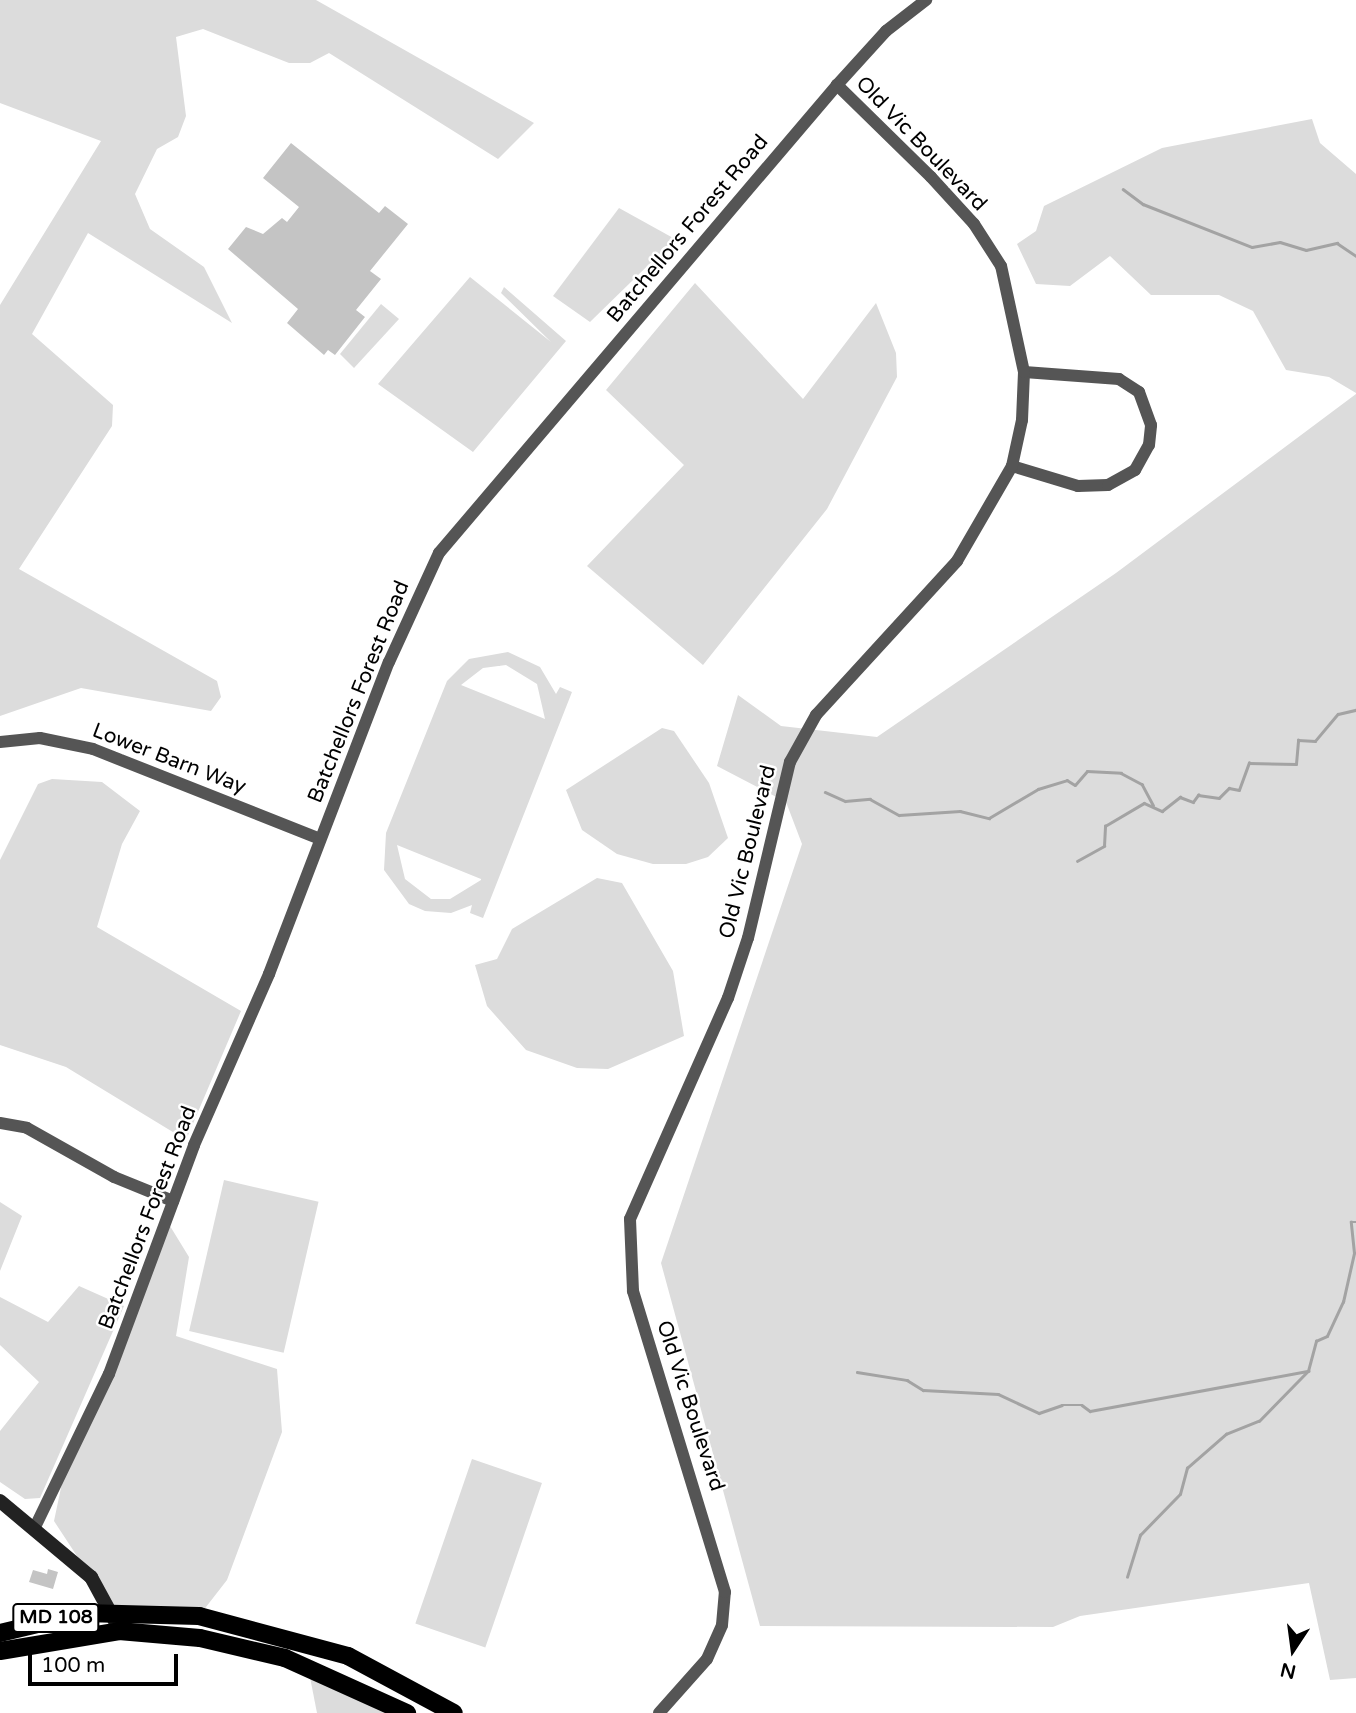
<!DOCTYPE html>
<style>
body{margin:0}
#map{position:relative;width:1356px;height:1713px;overflow:hidden;background:#fff;font-family:"Varela Round",sans-serif}
div>[style]{position:absolute}
[style*='--x']{left:calc(var(--x)*1px);top:calc(var(--y)*1px);width:calc(var(--w)*1px);rotate:calc(var(--a)*1deg)}
.green>*{inset:0;background:#dcdcdc;transform-origin:0 0}
.stream>*{height:2.5px;margin:-1.25px;padding:0 1.25px;transform-origin:1.25px;border-radius:1.25px;background:#a3a3a3}
.building>*{inset:0;background:#c4c4c4}
.street>*{height:12px;margin:-6px;padding:0 6px;transform-origin:6px;border-radius:6px;background:#555}
.secondary>*{height:14px;margin:-7px;padding:0 7px;transform-origin:7px;border-radius:7px;background:#222}
.primary>*{height:18px;margin:-9px;padding:0 9px;transform-origin:9px;border-radius:9px;background:#000}
span{translate:-50% -50%;white-space:nowrap;text-align:center;line-height:1.15;-webkit-text-stroke:5px #fff;paint-order:stroke}
.shield-label span{padding:2px 5px;background:#fff;border:2px solid;border-radius:5px;-webkit-text-stroke-width:0}
.shield-label{font-size:19px;color:#000;font-weight:700}
.street-label{font-size:21px;color:#000}
.north{position:absolute;left:1258px;top:1615px;width:70px;height:70px;-webkit-text-stroke:5px #fff;paint-order:stroke;rotate:193deg;font-size:19px;font-weight:700;line-height:28px;text-align:center;color:#000}
.north::after{content:'';display:block;margin:auto;width:24px;height:32px;background:#000;clip-path:polygon(50% 0,100% 100%,50% 72%,0 100%)}
.scale{position:absolute;left:28px;top:1654px;width:150px;height:32px;box-sizing:border-box;border:4px solid #000;border-top:0;padding-left:9px;font-size:21px;line-height:24px;white-space:nowrap;color:#000;-webkit-text-stroke:5px #fff;paint-order:stroke}
</style>
<div id="map">
<div class="green">
<i style="clip-path:polygon(0 0,316px 0,534px 123px,498px 159px,329px 53px,310px 63px,289px 63px,203px 29px,176px 37px,186px 116px,178px 137px,157px 149px,135px 194px,150px 229px,204px 267px,232px 323px,88px 233px,32px 334px,113px 405px,112px 426px,19px 569px,217px 681px,221px 697px,211px 711px,81px 688px,0 716px,0 305px,101px 141px,0 103px)"></i>
<i style="clip-path:polygon(1312px 119px,1320px 143px,1356px 174px,1356px 393px,1329px 377px,1286px 370px,1253px 311px,1219px 295px,1151px 295px,1110px 256px,1070px 286px,1036px 284px,1017px 244px,1036px 231px,1044px 206px,1162px 148px)"></i>
<i style="clip-path:polygon(619px 208px,675px 239px,590px 322px,553px 296px)"></i>
<i style="clip-path:polygon(470px 277px,551px 342px,501px 293px,504px 287px,566px 341px,473px 452px,378px 384px)"></i>
<i style="clip-path:polygon(695px 283px,803px 399px,876px 303px,896px 353px,897px 377px,827px 509px,703px 665px,587px 566px,684px 465px,606px 390px)"></i>
<i style="clip-path:polygon(381px 304px,399px 319px,354px 368px,340px 354px)"></i>
<i style="clip-path:polygon(1356px 394px,1356px 1678px,1330px 1680px,1309px 1583px,1080px 1616px,1053px 1627px,760px 1626px,661px 1263px,802px 844px,786px 802px,717px 766px,738px 695px,781px 726px,877px 737px,1116px 573px)"></i>
<i style="clip-path:polygon(evenodd,508px 652px,540px 667px,556px 694px,560px 687px,572px 692px,483px 918px,470px 913px,472px 905px,451px 913px,425px 911px,409px 904px,384px 870px,386px 833px,447px 681px,469px 659px,508px 652px,506px 665px,537px 684px,545px 719px,461px 685px,483px 668px,506px 665px,508px 652px,397px 845px,481px 879px,481px 880px,450px 899px,431px 899px,405px 879px,397px 845px)"></i>
<i style="clip-path:polygon(662px 728px,674px 731px,709px 783px,728px 838px,708px 857px,686px 864px,653px 864px,617px 854px,582px 830px,566px 790px)"></i>
<i style="clip-path:polygon(52px 779px,102px 782px,140px 811px,122px 844px,97px 927px,241px 1011px,186px 1140px,66px 1067px,0 1045px,0 860px,38px 784px)"></i>
<i style="clip-path:polygon(597px 878px,622px 883px,673px 971px,684px 1036px,608px 1069px,577px 1068px,526px 1050px,487px 1006px,475px 965px,497px 959px,512px 929px)"></i>
<i style="left:224px;top:1180px;width:97px;height:155px;rotate:13deg"></i>
<i style="clip-path:polygon(0 1202px,22px 1216px,0 1271px)"></i>
<i style="clip-path:polygon(170px 1226px,189px 1257px,176px 1336px,277px 1369px,282px 1432px,227px 1580px,199px 1616px,113px 1611px,54px 1521px,66px 1464px)"></i>
<i style="clip-path:polygon(79px 1286px,124px 1306px,40px 1498px,25px 1499px,0 1482px,0 1431px,39px 1382px,0 1345px,0 1297px,48px 1322px)"></i>
<i style="left:472px;top:1459px;width:74px;height:174px;rotate:19deg"></i>
<i style="clip-path:polygon(308px 1667px,407px 1713px,317px 1713px)"></i>
</div>
<div class="stream">
<i style="--x:1123;--y:189;--w:25;--a:37"></i>
<i style="--x:1143;--y:204;--w:117;--a:21.5"></i>
<i style="--x:1252;--y:247;--w:28;--a:-10"></i>
<i style="--x:1280;--y:242;--w:27;--a:17"></i>
<i style="--x:1306;--y:250;--w:32;--a:-13"></i>
<i style="--x:1337;--y:243;--w:23;--a:34"></i>
<i style="--x:825;--y:792;--w:22;--a:24"></i>
<i style="--x:845;--y:801;--w:25;--a:-5"></i>
<i style="--x:870;--y:799;--w:33;--a:29"></i>
<i style="--x:899;--y:815;--w:61;--a:-3.8"></i>
<i style="--x:960;--y:811;--w:30;--a:14"></i>
<i style="--x:989;--y:818;--w:57;--a:-30.6"></i>
<i style="--x:1038;--y:789;--w:30;--a:-17"></i>
<i style="--x:1067;--y:780;--w:9;--a:32"></i>
<i style="--x:1075;--y:785;--w:18;--a:-49"></i>
<i style="--x:1087;--y:771;--w:34;--a:3"></i>
<i style="--x:1121;--y:773;--w:24;--a:28"></i>
<i style="--x:1142;--y:784;--w:24;--a:62"></i>
<i style="--x:1077;--y:861;--w:31;--a:-29"></i>
<i style="--x:1104;--y:846;--w:20;--a:-87"></i>
<i style="--x:1105;--y:826;--w:45;--a:-30.5"></i>
<i style="--x:1144;--y:803;--w:20;--a:24"></i>
<i style="--x:1162;--y:811;--w:23;--a:-38"></i>
<i style="--x:1180;--y:797;--w:14;--a:21"></i>
<i style="--x:1193;--y:802;--w:9;--a:-54"></i>
<i style="--x:1198;--y:795;--w:21;--a:8"></i>
<i style="--x:1219;--y:798;--w:14;--a:-45"></i>
<i style="--x:1229;--y:788;--w:10;--a:11"></i>
<i style="--x:1239;--y:790;--w:29;--a:-70"></i>
<i style="--x:1249;--y:763;--w:47;--a:1.2"></i>
<i style="--x:1296;--y:764;--w:24;--a:-85"></i>
<i style="--x:1298;--y:740;--w:17;--a:3"></i>
<i style="--x:1315;--y:741;--w:35;--a:-50"></i>
<i style="--x:1338;--y:714;--w:18;--a:-13"></i>
<i style="--x:857;--y:1372;--w:51;--a:9.1"></i>
<i style="--x:907;--y:1380;--w:19;--a:32"></i>
<i style="--x:923;--y:1390;--w:75;--a:3.1"></i>
<i style="--x:998;--y:1394;--w:45;--a:24.9"></i>
<i style="--x:1039;--y:1413;--w:24;--a:-19"></i>
<i style="--x:1062;--y:1405;--w:20;--a:0"></i>
<i style="--x:1082;--y:1405;--w:10;--a:37"></i>
<i style="--x:1090;--y:1411;--w:222;--a:-10.4"></i>
<i style="--x:1308;--y:1371;--w:31;--a:-75"></i>
<i style="--x:1316;--y:1341;--w:12;--a:-24"></i>
<i style="--x:1327;--y:1336;--w:38;--a:-65"></i>
<i style="--x:1343;--y:1302;--w:50;--a:-77.3"></i>
<i style="--x:1354;--y:1253;--w:31;--a:-96"></i>
<i style="--x:1351;--y:1222;--w:5;--a:0"></i>
<i style="--x:1127;--y:1577;--w:44;--a:-72.8"></i>
<i style="--x:1140;--y:1535;--w:57;--a:-45.7"></i>
<i style="--x:1180;--y:1494;--w:27;--a:-75"></i>
<i style="--x:1187;--y:1468;--w:52;--a:-41.1"></i>
<i style="--x:1226;--y:1434;--w:35;--a:-22"></i>
<i style="--x:1259;--y:1421;--w:70;--a:-45.6"></i>
</div>
<div class="building">
<i style="clip-path:polygon(291px 143px,379px 213px,385px 206px,408px 224px,370px 271px,381px 279px,356px 310px,365px 317px,335px 355px,328px 350px,324px 355px,287px 323px,298px 309px,228px 249px,246px 227px,263px 234px,282px 218px,287px 222px,299px 207px,263px 178px)"></i>
<i style="clip-path:polygon(48px 1569px,58px 1572px,53px 1589px,29px 1582px,33px 1570px,47px 1574px)"></i>
</div>
<div class="street">
<i style="--x:1012;--y:466;--w:69;--a:16.9"></i>
<i style="--x:1078;--y:486;--w:30;--a:-2"></i>
<i style="--x:1108;--y:485;--w:31;--a:-29"></i>
<i style="--x:1135;--y:470;--w:29;--a:-61"></i>
<i style="--x:1149;--y:445;--w:20;--a:-84"></i>
<i style="--x:1151;--y:425;--w:35;--a:-110"></i>
<i style="--x:1139;--y:392;--w:24;--a:-147"></i>
<i style="--x:1119;--y:379;--w:95;--a:-175.8"></i>
<i style="--x:0;--y:742;--w:40;--a:-5.7"></i>
<i style="--x:40;--y:738;--w:54;--a:11.7"></i>
<i style="--x:93;--y:749;--w:244;--a:21.6"></i>
<i style="--x:0;--y:1123;--w:27;--a:10"></i>
<i style="--x:27;--y:1128;--w:100;--a:29.4"></i>
<i style="--x:114;--y:1177;--w:64;--a:22.1"></i>
<i style="--x:35;--y:1527;--w:170;--a:-64.2"></i>
<i style="--x:109;--y:1374;--w:244;--a:-69.6"></i>
<i style="--x:194;--y:1145;--w:187;--a:-66.3"></i>
<i style="--x:269;--y:974;--w:334;--a:-69"></i>
<i style="--x:389;--y:662;--w:120;--a:-65.4"></i>
<i style="--x:439;--y:553;--w:614;--a:-49.62"></i>
<i style="--x:837;--y:85;--w:73;--a:-47.8"></i>
<i style="--x:886;--y:31;--w:51;--a:-37.8"></i>
<i style="--x:659;--y:1713;--w:72;--a:-48.4"></i>
<i style="--x:707;--y:1659;--w:37;--a:-66"></i>
<i style="--x:722;--y:1625;--w:33;--a:-85"></i>
<i style="--x:725;--y:1592;--w:315;--a:-107"></i>
<i style="--x:633;--y:1291;--w:72;--a:-92.4"></i>
<i style="--x:630;--y:1219;--w:242;--a:-66.1"></i>
<i style="--x:728;--y:998;--w:63;--a:-71.6"></i>
<i style="--x:748;--y:938;--w:181;--a:-76.6"></i>
<i style="--x:790;--y:762;--w:54;--a:-61"></i>
<i style="--x:816;--y:715;--w:209;--a:-47.5"></i>
<i style="--x:957;--y:561;--w:110;--a:-59.9"></i>
<i style="--x:1012;--y:466;--w:47;--a:-77.7"></i>
<i style="--x:1022;--y:420;--w:48;--a:-87.6"></i>
<i style="--x:1024;--y:372;--w:108;--a:-102.2"></i>
<i style="--x:1001;--y:266;--w:50;--a:-122.7"></i>
<i style="--x:974;--y:224;--w:64;--a:-132.5"></i>
<i style="--x:931;--y:177;--w:132;--a:-135.6"></i>
</div>
<div class="secondary">
<i style="--x:0;--y:1501;--w:119;--a:39.9"></i>
<i style="--x:91;--y:1577;--w:52;--a:61.5"></i>
</div>
<div class="primary">
<i style="--x:0;--y:1633;--w:85;--a:-13.5"></i>
<i style="--x:83;--y:1613;--w:116;--a:1.5"></i>
<i style="--x:199;--y:1616;--w:154;--a:15"></i>
<i style="--x:348;--y:1656;--w:120;--a:28.3"></i>
<i style="--x:0;--y:1651;--w:121;--a:-9.5"></i>
<i style="--x:119;--y:1631;--w:81;--a:4.9"></i>
<i style="--x:200;--y:1638;--w:87;--a:13.2"></i>
<i style="--x:285;--y:1658;--w:134;--a:24.3"></i>
</div>
<div class="shield-label">
<span style="left:56px;top:1618px">MD 108</span>
</div>
<div class="street-label">
<span style="left:921px;top:144px;rotate:46deg">Old Vic Boulevard</span>
<span style="left:688px;top:229px;rotate:-50deg">Batchellors Forest Road</span>
<span style="left:359px;top:692px;rotate:-68deg">Batchellors Forest Road</span>
<span style="left:169px;top:759px;rotate:21deg">Lower Barn Way</span>
<span style="left:748px;top:852px;rotate:-76deg">Old Vic Boulevard</span>
<span style="left:148px;top:1218px;rotate:-69deg">Batchellors Forest Road</span>
<span style="left:690px;top:1406px;rotate:72deg">Old Vic Boulevard</span>
</div>
<div class="north">N</div>
<div class="scale">100 m</div>
</div>
